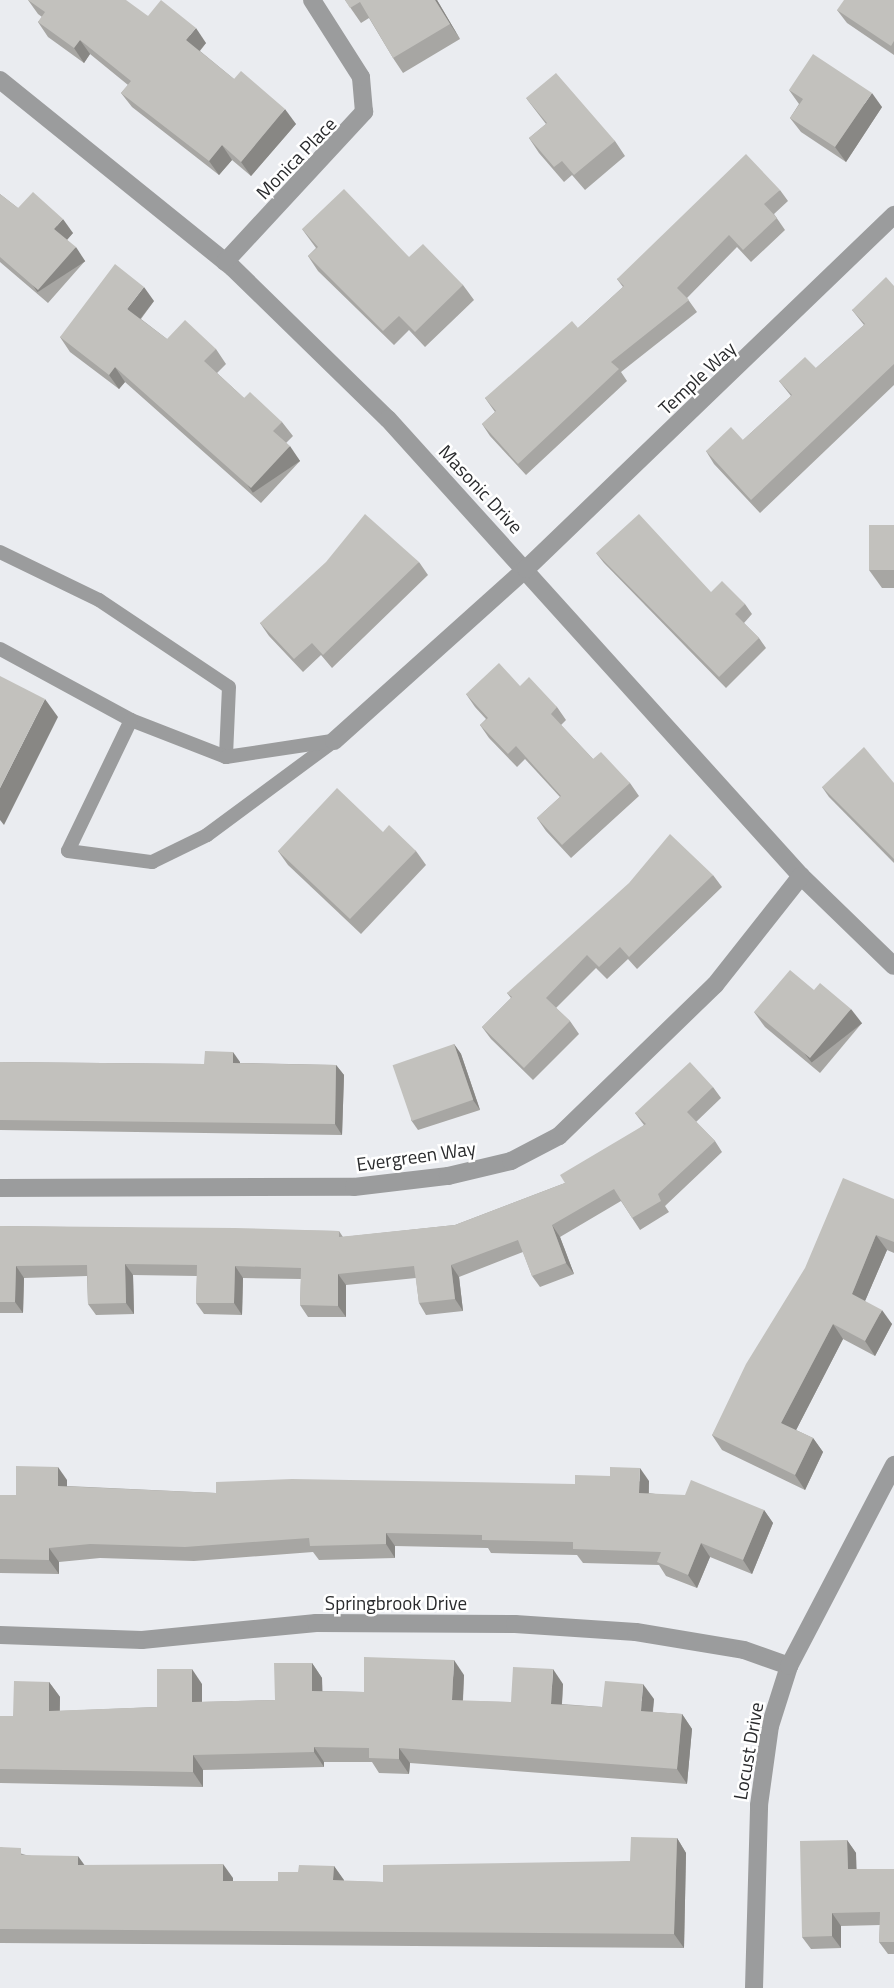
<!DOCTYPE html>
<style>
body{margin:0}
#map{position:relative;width:894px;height:1988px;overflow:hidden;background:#eaecf0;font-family:"Titillium Web",sans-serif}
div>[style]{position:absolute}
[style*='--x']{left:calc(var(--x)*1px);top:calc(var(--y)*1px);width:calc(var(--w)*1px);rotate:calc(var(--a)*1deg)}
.service>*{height:14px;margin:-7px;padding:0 7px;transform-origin:7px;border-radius:7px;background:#9b9c9d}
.minor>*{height:18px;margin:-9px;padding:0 9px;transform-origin:9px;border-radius:9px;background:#9b9c9d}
.wall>*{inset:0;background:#a7a6a3}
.shaded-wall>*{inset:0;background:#888784;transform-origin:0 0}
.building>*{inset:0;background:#c2c1bd;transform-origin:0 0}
span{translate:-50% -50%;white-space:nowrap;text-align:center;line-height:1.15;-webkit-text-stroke:5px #fff;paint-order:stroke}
.street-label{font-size:19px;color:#2a2b2d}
</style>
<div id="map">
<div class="service">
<i style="--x:0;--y:552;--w:110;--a:25.9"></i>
<i style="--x:99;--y:600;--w:156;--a:33.8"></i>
<i style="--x:229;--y:687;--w:70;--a:92.5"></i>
<i style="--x:226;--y:757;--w:102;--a:-158.7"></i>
<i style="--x:131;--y:720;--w:149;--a:-151.5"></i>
<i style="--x:131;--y:720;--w:145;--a:115.7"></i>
<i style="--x:68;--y:851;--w:85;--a:7.5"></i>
<i style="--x:152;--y:862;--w:61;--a:-26.1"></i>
<i style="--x:207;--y:835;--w:158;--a:-36.5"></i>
<i style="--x:226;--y:757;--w:107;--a:-8.6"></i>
</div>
<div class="minor">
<i style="--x:0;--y:80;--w:299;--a:38.9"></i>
<i style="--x:233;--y:268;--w:216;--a:44.3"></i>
<i style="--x:388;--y:419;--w:616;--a:47.9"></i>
<i style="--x:801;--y:876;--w:129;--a:44.1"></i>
<i style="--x:225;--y:262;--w:205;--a:-47.2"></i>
<i style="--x:364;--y:112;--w:35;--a:-95"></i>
<i style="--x:361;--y:77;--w:91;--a:-122.5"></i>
<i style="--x:334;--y:741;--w:258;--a:-41.9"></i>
<i style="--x:526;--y:569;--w:511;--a:-43.89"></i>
<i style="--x:0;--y:1188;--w:354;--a:-0.2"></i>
<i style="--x:354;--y:1187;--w:95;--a:-6.7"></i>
<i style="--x:448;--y:1176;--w:65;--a:-13.4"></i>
<i style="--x:511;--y:1161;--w:54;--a:-27.5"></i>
<i style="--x:559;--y:1136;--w:217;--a:-44.1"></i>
<i style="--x:715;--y:985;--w:139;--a:-51.7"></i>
<i style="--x:0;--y:1635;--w:142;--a:2"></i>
<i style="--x:142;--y:1640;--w:175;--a:-5.6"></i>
<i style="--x:316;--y:1623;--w:199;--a:0.3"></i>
<i style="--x:515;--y:1624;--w:121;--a:3.8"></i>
<i style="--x:636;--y:1632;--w:109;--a:9.5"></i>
<i style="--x:744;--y:1650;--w:48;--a:19.6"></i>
<i style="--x:754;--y:1988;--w:183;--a:-88.4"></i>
<i style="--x:759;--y:1805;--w:80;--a:-82.1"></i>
<i style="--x:770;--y:1726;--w:63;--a:-72.4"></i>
<i style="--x:789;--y:1666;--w:227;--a:-62.4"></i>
</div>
<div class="wall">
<i style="clip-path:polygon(28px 0,148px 16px,206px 43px,200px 51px,234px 79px,296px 124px,251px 176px,232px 160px,219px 175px,132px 107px,121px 93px,128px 85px,90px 54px,84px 63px,48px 37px,38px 22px,42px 17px,38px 14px)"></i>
<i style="clip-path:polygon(345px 0,437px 0,460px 39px,403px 73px,393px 58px,369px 18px,361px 23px)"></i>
<i style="clip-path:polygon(894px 0,894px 55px,847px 23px,837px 10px)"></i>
<i style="clip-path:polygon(789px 90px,882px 107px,846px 162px,801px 132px,790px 118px,799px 104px)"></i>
<i style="clip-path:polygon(526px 98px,615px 141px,625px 156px,585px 190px,572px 175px,564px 182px,539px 153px,529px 138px,546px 124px)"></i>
<i style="clip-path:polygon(780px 190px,788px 201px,774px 214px,785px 230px,751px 262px,737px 247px,687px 298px,697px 312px,621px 372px,627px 381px,526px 475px,490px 436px,482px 424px,495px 412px,485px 398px,578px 328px,623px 287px,617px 279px)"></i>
<i style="clip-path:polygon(0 194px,18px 208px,73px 233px,67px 240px,85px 261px,48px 303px,0 262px)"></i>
<i style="clip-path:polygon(302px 229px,409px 257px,463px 285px,474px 300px,425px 347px,409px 330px,394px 345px,318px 271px,308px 256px,316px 248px)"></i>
<i style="clip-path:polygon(894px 286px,894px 385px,760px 513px,714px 464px,706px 451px,743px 440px,791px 396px,779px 381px,816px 368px,864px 325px,852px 310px)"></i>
<i style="clip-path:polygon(154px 301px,141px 319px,167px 339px,216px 349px,226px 364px,217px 373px,244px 398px,282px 422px,293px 436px,286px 443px,300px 461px,261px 503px,125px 382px,119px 389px,70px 352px,60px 337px)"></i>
<i style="clip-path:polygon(894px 525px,894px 588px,882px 588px,869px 570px)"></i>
<i style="clip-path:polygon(596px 553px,745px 604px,752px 614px,744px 623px,759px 638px,766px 648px,726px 688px,604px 563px)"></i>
<i style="clip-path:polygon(419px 562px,428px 575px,332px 668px,321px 655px,303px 672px,269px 636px,260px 623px)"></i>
<i style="clip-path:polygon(520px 686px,557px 707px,566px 720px,561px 725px,593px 759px,630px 783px,639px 796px,571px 858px,546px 831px,537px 818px,560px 797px,525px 759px,517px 767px,489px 738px,480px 725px,486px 719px,475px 707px,466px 694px)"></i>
<i style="clip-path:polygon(894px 783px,894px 863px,829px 797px,822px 787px)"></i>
<i style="clip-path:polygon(383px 832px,416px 851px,426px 865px,361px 934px,288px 865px,278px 851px)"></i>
<i style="clip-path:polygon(713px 875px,722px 887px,637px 969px,628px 959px,607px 979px,596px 968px,556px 1008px,570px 1021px,579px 1034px,533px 1080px,491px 1039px,482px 1027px,511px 998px,507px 993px)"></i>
<i style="clip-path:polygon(754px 1012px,862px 1023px,820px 1073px,765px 1027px)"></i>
<i style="clip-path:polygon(454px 1044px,461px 1054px,480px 1110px,418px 1130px,411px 1120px)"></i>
<i style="clip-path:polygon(0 1062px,204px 1064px,240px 1062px,240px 1063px,336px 1065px,344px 1075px,342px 1135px,0 1130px)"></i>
<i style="clip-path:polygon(713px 1087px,721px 1098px,696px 1122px,715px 1141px,722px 1152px,665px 1206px,669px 1212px,640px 1230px,621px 1201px,560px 1237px,574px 1274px,540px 1287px,532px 1276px,523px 1252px,459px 1277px,463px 1311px,426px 1315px,419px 1303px,416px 1278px,346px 1285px,346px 1317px,308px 1317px,300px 1305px,301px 1279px,243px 1278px,242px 1315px,204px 1314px,196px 1303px,197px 1276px,133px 1275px,134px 1314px,96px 1315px,88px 1304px,87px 1276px,24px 1278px,23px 1313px,0 1313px,0 1226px,339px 1231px,343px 1237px,455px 1225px,565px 1183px,644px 1125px,635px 1113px)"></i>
<i style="clip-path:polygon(894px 1199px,894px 1253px,887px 1250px,865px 1301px,892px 1324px,875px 1356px,843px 1339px,796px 1430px,813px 1438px,823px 1452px,805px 1490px,722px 1450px,712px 1435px)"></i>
<i style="clip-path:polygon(67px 1480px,67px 1486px,216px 1493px,575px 1484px,649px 1481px,649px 1493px,764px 1510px,773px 1523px,752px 1574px,710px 1557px,697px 1588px,666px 1576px,659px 1565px,583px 1563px,577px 1555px,491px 1553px,488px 1548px,395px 1546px,395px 1558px,319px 1560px,313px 1552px,194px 1561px,100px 1558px,59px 1562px,59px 1574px,0 1573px,0 1495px,16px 1495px)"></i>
<i style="clip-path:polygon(312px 1663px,322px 1678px,322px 1691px,364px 1692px,464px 1675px,463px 1701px,511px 1702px,563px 1684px,562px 1704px,602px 1707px,654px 1699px,653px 1712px,682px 1714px,692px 1729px,687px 1784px,410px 1763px,409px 1774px,379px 1773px,372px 1762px,324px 1762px,324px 1767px,203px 1770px,203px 1787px,0 1783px,0 1716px,13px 1716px,49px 1682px,60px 1697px,60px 1711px,157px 1707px,202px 1684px,202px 1702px,275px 1700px)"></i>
<i style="clip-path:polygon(677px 1838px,686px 1853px,684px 1948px,0 1943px,0 1847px,26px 1855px,84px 1865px,233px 1878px,233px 1881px,278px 1881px,298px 1872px,334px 1866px,344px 1881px,383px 1882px,630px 1861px)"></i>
<i style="clip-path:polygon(847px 1840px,856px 1853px,856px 1869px,894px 1869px,894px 1954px,888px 1954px,879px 1942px,880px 1925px,841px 1926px,841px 1948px,811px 1949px,802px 1937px)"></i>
</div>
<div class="shaded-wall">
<i style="clip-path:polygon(435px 0,437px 0,460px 39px,450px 24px)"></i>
<i style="clip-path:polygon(196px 28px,206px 43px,196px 55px,186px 40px)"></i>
<i style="clip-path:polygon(80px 40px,90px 54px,84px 63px,74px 48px)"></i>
<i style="clip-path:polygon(872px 93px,882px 107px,846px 162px,835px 147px)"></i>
<i style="clip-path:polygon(285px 109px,296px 124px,251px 176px,241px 162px)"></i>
<i style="clip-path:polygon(222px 145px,232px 160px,219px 175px,209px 161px)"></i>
<i style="clip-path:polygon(63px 219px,73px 233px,64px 243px,54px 229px)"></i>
<i style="left:76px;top:247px;width:17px;height:57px;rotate:57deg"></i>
<i style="clip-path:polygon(144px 287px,154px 301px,137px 323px,127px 309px)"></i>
<i style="clip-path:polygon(115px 367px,125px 382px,119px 389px,109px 375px)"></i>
<i style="left:290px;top:446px;width:18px;height:57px;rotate:56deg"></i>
<i style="clip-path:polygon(45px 699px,58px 717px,4px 825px,0 820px,0 788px)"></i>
<i style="left:851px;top:1009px;width:18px;height:64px;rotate:52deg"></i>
<i style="clip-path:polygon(454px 1044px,461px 1054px,480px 1110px,473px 1100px)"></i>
<i style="clip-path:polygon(233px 1052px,240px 1062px,240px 1074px,233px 1063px)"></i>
<i style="clip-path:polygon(336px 1065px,344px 1075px,342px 1135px,335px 1124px)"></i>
<i style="clip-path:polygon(552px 1225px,560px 1237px,574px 1274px,566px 1263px)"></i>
<i style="clip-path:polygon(876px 1235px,887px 1250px,862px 1308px,852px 1294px)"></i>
<i style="clip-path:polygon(125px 1264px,133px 1275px,134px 1314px,126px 1303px)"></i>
<i style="clip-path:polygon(451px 1265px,459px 1277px,463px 1311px,455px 1299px)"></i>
<i style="clip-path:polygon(16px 1266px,24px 1278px,23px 1313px,15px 1302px)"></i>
<i style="clip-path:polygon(235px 1266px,243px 1278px,242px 1315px,234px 1303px)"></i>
<i style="clip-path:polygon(338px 1274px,346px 1285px,346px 1317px,338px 1306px)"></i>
<i style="clip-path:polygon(882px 1310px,892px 1324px,875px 1356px,865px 1341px)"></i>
<i style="clip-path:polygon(833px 1324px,843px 1339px,792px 1438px,781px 1423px)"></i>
<i style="clip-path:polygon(813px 1438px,823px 1452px,805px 1490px,795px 1475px)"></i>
<i style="clip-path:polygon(58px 1467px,67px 1480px,67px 1499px,58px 1486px)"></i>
<i style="clip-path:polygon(640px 1468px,649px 1481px,648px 1506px,639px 1493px)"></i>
<i style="clip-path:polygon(764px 1510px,773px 1523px,752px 1574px,743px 1560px)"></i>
<i style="clip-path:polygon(386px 1533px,395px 1546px,395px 1558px,386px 1544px)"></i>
<i style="clip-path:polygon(701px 1543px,710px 1557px,697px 1588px,688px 1575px)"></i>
<i style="clip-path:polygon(49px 1548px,59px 1562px,59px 1574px,49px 1560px)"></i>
<i style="clip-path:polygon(454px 1660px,464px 1675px,462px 1715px,452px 1700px)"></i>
<i style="clip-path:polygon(312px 1663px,322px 1678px,323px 1706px,312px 1691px)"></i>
<i style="clip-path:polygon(192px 1669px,202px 1684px,202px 1717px,192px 1702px)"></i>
<i style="clip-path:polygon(553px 1669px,563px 1684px,561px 1718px,551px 1704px)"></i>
<i style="clip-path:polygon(49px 1682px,60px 1697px,59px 1726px,49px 1711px)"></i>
<i style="clip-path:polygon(643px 1684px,654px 1699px,651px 1726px,641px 1711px)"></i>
<i style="clip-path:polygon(682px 1714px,692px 1729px,687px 1784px,677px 1769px)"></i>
<i style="clip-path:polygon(314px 1747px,324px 1762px,324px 1767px,314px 1752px)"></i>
<i style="clip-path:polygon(399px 1748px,410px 1763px,409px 1774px,399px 1759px)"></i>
<i style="clip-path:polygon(193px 1755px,203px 1770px,203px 1787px,193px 1772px)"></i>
<i style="clip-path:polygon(677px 1838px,686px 1853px,684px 1948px,674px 1934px)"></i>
<i style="clip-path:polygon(847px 1840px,856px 1853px,857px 1881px,848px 1869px)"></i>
<i style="clip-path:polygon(78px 1856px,88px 1870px,78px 1865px)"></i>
<i style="clip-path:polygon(223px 1864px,233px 1878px,233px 1896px,223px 1881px)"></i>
<i style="clip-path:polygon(334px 1866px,344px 1880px,343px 1895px,333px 1880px)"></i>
<i style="clip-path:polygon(832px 1913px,841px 1926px,841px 1948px,832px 1936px)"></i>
</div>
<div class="building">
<i style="clip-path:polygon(28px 0,126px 0,148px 16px,161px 0,196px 28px,186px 40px,234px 79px,241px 71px,285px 109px,241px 162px,222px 145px,209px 161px,121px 93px,131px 81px,80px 40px,74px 48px,38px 22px,45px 12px)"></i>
<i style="clip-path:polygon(345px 0,435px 0,450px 24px,393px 58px,360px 2px,350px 8px)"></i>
<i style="clip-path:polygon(844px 0,894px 0,894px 41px,891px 46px,837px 10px)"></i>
<i style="clip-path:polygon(813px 54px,872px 93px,835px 147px,790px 118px,803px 99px,789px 90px)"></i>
<i style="clip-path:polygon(556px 73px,615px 141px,574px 175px,562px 161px,554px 167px,529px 138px,547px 123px,526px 98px)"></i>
<i style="clip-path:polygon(746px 154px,780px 190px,764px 204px,777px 218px,743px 250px,729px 235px,677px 288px,689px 300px,611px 362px,619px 369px,518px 464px,482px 424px,496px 411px,485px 398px,572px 321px,578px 328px,624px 286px,617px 279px)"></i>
<i style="clip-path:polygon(344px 189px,409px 257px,423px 244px,463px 285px,415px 332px,399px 316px,383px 331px,308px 256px,318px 247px,302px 229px)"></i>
<i style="clip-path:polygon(33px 192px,63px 219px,54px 229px,76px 247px,38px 290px,0 257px,0 194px,18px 208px)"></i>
<i style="clip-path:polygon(115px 264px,144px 287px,127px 309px,167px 339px,185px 320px,216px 349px,204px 361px,244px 398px,250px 392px,282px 422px,273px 431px,290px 446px,251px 488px,115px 367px,109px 375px,60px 337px)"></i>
<i style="clip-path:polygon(886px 277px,894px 286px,894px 364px,751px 500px,706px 451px,731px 427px,743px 440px,792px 395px,779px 381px,805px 357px,816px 368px,865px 324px,852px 310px)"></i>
<i style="clip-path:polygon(365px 514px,419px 562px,323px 655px,312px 643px,294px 659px,260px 623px,326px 562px)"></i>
<i style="clip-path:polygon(639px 514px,711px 592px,722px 581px,745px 604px,735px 614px,759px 638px,719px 677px,596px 553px)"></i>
<i style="left:869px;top:525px;width:25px;height:45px"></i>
<i style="clip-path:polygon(499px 663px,520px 686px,529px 677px,557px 707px,551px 714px,593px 759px,601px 752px,630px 783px,562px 845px,537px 818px,561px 796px,516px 746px,508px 754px,480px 725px,488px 718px,466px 694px)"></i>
<i style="clip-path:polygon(0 676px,45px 699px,0 788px)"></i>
<i style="clip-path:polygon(864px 747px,894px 783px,894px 859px,822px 787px)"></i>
<i style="clip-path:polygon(337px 788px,383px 832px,389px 825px,416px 851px,350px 919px,278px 851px)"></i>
<i style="clip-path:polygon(670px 834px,713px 875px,629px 957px,620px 947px,599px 967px,587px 955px,546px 998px,570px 1021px,524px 1068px,482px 1027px,512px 997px,507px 993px,629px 883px)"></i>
<i style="clip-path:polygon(790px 970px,814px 990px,820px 983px,851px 1009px,810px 1058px,754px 1012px)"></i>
<i style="left:454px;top:1044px;width:59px;height:65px;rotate:71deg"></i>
<i style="clip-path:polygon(205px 1051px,233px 1052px,233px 1063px,336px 1065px,335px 1124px,0 1120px,0 1062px,204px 1064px)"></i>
<i style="clip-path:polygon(690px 1062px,713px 1087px,687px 1112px,715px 1141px,658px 1194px,661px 1201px,632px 1218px,614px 1189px,552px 1225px,566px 1263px,532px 1276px,518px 1240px,451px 1265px,455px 1299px,419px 1303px,414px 1266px,338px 1274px,338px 1306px,300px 1305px,301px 1268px,235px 1266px,234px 1303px,196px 1303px,197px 1265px,125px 1264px,126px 1303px,88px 1304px,87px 1265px,16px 1266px,15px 1302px,0 1302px,0 1226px,235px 1228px,339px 1231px,339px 1237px,455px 1225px,565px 1183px,560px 1175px,646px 1124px,635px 1113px)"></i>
<i style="clip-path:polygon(843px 1178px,894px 1199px,894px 1242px,876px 1235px,852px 1294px,882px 1310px,865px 1341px,833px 1324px,781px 1423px,813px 1438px,795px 1475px,712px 1435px,746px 1364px,805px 1268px)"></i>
<i style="clip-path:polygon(16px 1466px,58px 1467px,58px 1486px,216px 1493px,216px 1482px,292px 1479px,575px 1484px,575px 1475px,610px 1476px,610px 1467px,640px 1468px,639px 1493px,685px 1495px,691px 1480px,764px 1510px,743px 1560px,701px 1543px,688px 1575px,657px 1562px,661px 1552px,573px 1549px,573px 1542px,482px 1540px,482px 1535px,386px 1533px,386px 1544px,310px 1546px,309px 1538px,185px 1547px,90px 1544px,49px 1548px,49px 1560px,0 1559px,0 1495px,16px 1495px)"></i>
<i style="clip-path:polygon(364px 1657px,454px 1660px,452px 1700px,511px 1702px,513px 1667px,553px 1669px,551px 1704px,602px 1707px,605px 1681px,643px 1684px,641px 1711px,682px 1714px,677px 1769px,399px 1748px,399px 1759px,369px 1758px,369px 1748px,314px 1747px,314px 1752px,193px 1755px,193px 1772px,0 1769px,0 1716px,13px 1716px,14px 1681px,49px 1682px,49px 1711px,157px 1707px,157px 1669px,192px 1669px,192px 1702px,275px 1700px,274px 1663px,312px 1663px,312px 1691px,364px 1692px)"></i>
<i style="clip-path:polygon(631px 1837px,677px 1838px,674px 1934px,0 1929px,0 1847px,21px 1848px,21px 1855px,78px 1856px,78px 1865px,223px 1864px,223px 1881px,278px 1881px,278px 1872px,298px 1872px,299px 1865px,334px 1866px,333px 1880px,383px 1882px,383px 1865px,630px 1861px)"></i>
<i style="clip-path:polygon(847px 1840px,848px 1869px,894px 1869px,894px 1942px,879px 1942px,880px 1912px,832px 1913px,832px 1936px,802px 1937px,800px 1841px)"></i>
</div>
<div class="street-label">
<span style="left:296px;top:158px;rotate:-46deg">Monica Place</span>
<span style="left:697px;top:378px;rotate:-43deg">Temple Way</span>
<span style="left:481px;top:489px;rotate:47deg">Masonic Drive</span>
<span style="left:416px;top:1156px;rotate:-8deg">Evergreen Way</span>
<span style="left:396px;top:1603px">Springbrook Drive</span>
<span style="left:748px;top:1751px;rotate:-80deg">Locust Drive</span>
</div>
</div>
